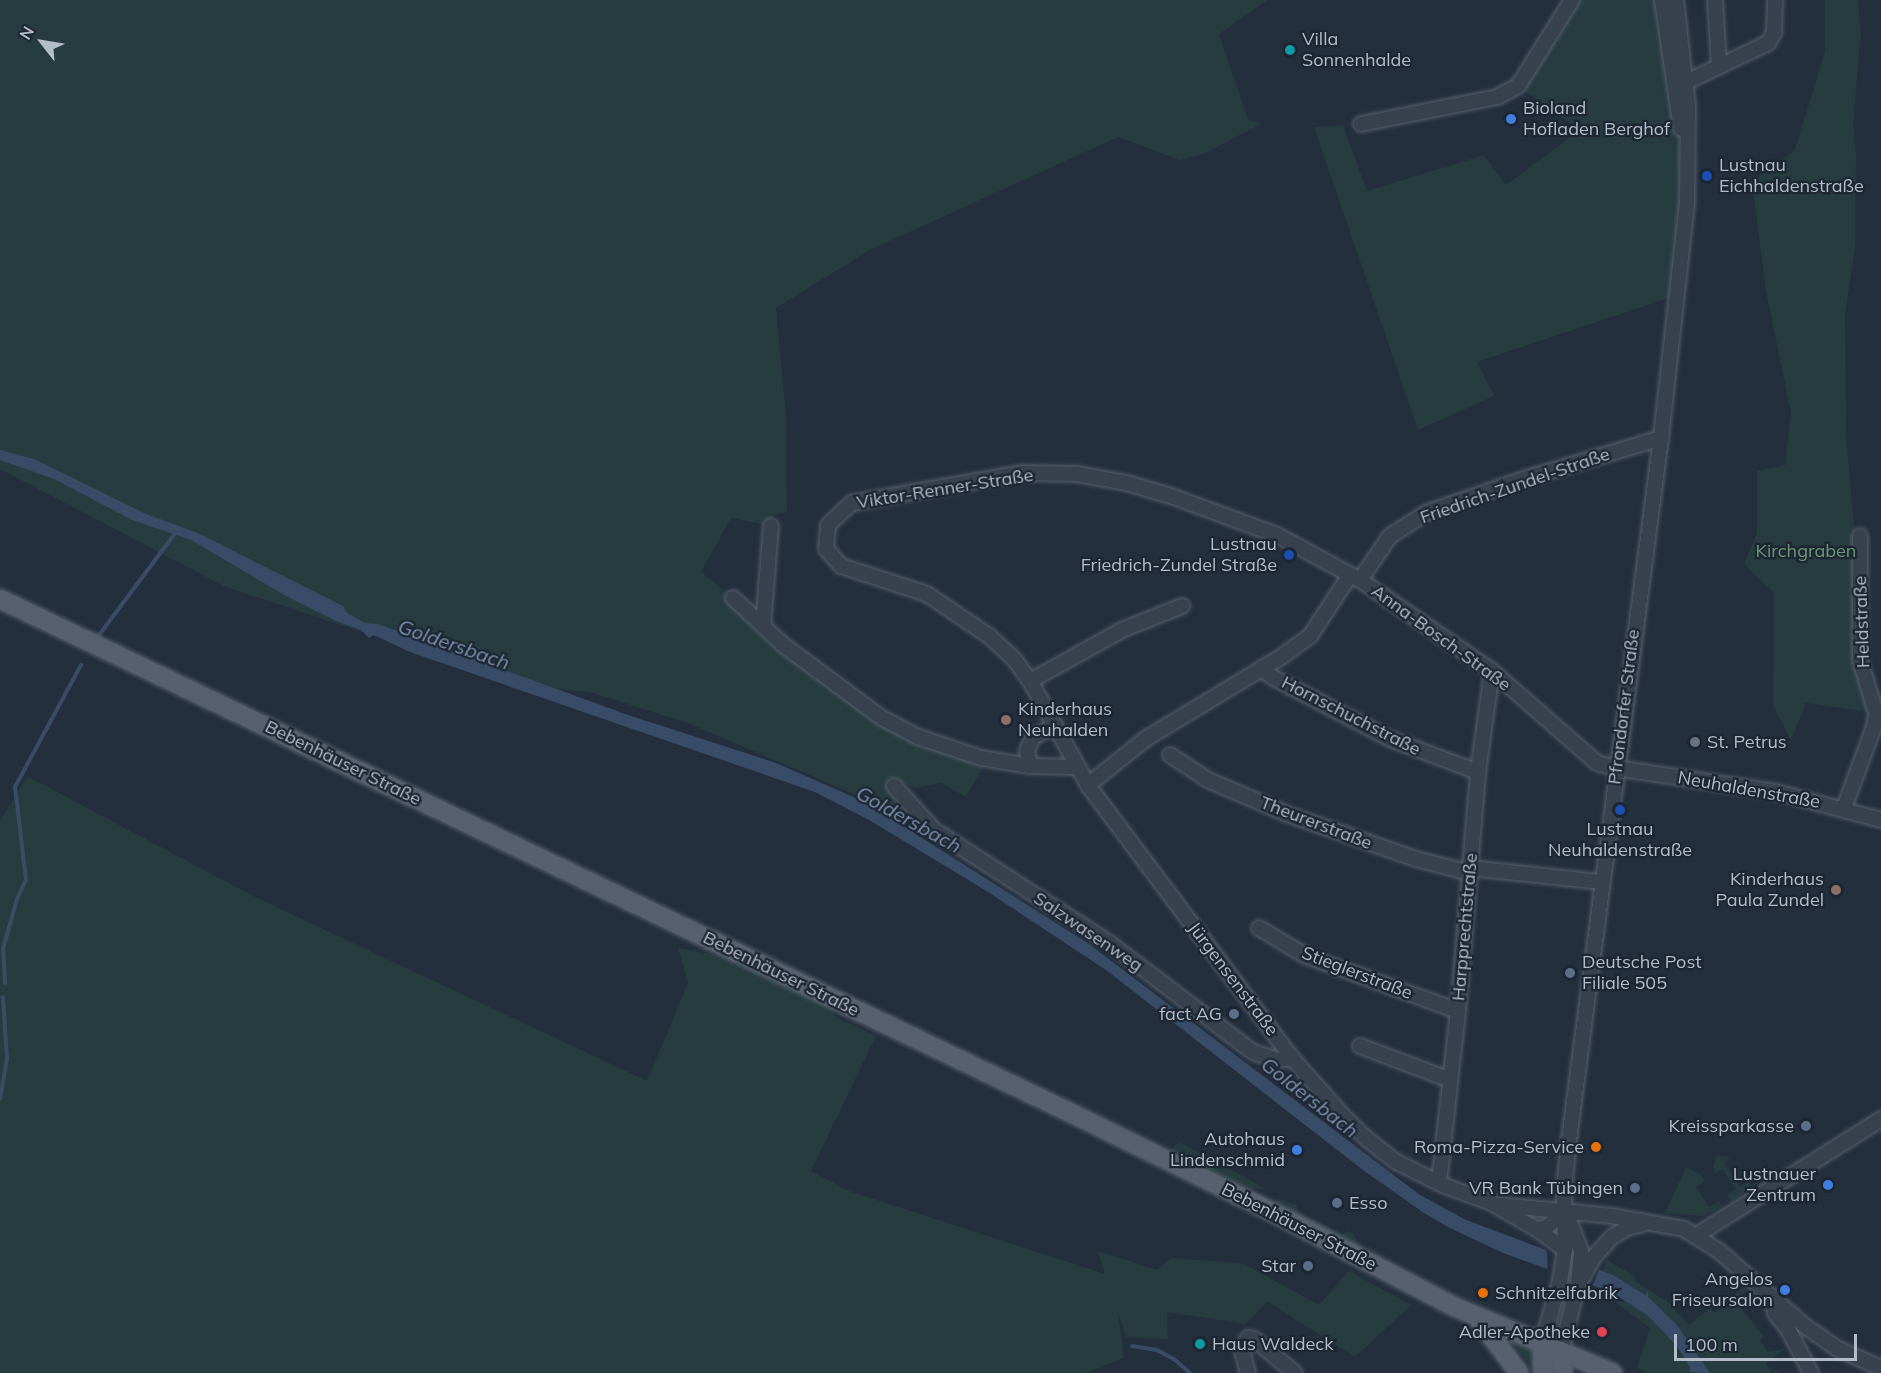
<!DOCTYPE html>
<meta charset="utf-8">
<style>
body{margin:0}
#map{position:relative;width:1881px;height:1373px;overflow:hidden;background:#242f3e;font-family:Mulish,sans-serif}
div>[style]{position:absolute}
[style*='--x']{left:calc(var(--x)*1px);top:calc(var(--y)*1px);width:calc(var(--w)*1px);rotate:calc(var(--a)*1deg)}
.green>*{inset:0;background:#263c3f}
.water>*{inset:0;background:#394c67}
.pier>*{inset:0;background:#242f3e}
.stream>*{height:4px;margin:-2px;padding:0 2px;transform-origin:2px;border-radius:2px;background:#394c67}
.roads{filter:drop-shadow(0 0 2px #565f6c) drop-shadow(0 0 2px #565f6c)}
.minor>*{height:14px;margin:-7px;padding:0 7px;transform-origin:7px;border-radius:7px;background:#38414e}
.major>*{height:18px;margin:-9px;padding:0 9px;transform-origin:9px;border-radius:9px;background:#56606e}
.dots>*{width:16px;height:16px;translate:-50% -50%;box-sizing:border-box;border:3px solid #1d2633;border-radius:50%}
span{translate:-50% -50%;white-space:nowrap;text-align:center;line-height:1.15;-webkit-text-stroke:4.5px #1d2633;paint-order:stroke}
.poi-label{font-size:18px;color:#b4bcc9}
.left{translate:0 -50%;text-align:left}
.right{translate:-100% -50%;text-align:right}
.street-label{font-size:18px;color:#b4bcc9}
.park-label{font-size:18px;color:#6b9a76}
.water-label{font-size:20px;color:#7c92b1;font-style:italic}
.north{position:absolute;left:12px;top:12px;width:60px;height:60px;-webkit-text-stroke:4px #1d2633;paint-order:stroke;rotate:301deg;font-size:16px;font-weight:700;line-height:24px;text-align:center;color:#b4bcc9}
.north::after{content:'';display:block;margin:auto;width:21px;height:27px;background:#b4bcc9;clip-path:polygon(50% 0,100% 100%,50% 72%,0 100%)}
.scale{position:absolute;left:1674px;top:1334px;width:183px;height:27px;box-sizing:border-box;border:3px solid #b4bcc9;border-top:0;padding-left:8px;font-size:18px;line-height:21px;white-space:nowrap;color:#b4bcc9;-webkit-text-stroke:4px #1d2633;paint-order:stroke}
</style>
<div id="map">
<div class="green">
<i style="clip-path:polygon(0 0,1267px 0,1219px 34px,1248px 120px,1262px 123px,1206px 153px,1180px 160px,1118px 137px,868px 251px,776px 308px,786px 417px,787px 512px,774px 515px,771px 526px,731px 518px,701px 572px,882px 718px,988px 759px,966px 797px,942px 783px,915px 788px,898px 780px,891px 790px,904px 812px,896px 812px,688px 723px,590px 692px,526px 686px,226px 587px,0 469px)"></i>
<i style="clip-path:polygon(1572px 0,1674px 0,1686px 84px,1680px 294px,1477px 362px,1494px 396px,1418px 430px,1314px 127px,1343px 126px,1367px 191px,1484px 155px,1506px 185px,1580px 130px,1518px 86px)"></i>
<i style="clip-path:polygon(1825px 0,1858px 0,1861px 34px,1853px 124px,1856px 156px,1855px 249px,1845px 313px,1846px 435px,1855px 537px,1859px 637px,1876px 713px,1806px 703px,1791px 740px,1773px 706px,1774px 593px,1744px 564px,1757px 533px,1757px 471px,1785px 465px,1791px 413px,1766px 291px,1752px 182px,1795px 150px,1825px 51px)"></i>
<i style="clip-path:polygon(27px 776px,253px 896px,647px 1081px,688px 983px,678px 948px,721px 956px,831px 1008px,834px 1016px,876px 1036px,811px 1171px,849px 1191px,1105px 1274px,1098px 1251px,1157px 1270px,1172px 1258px,1244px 1264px,1319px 1305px,1349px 1271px,1411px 1305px,1355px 1357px,1267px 1301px,1246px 1324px,1167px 1312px,1168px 1339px,1126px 1337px,1118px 1312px,1124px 1358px,1085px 1373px,0 1373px,0 821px)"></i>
<i style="clip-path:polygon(1179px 1142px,1252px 1181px,1265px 1189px,1245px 1187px,1170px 1151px)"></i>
<i style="clip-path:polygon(1717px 1155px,1730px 1158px,1724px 1163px,1740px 1187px,1748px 1182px,1752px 1188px,1731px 1201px,1727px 1195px,1736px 1189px,1722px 1169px,1715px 1173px,1713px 1167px)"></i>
<i style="clip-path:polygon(1686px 1167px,1701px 1175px,1705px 1181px,1696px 1187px,1709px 1207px,1719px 1201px,1722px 1206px,1704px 1216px,1665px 1213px)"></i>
<i style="clip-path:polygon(1277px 1198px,1296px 1205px,1300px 1213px,1342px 1234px,1348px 1231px,1353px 1233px,1359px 1244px,1354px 1245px,1276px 1203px)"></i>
<i style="clip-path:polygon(1607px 1260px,1634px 1276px,1635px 1281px,1669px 1303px,1689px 1325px,1710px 1308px,1715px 1313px,1744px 1287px,1748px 1290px,1735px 1301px,1764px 1336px,1760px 1340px,1768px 1352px,1785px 1349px,1766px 1364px,1772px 1373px,1776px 1370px,1779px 1373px,1650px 1373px,1637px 1368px,1650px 1328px,1596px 1288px)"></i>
<i style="clip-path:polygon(1499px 1331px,1533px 1346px,1536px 1373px,1523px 1356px)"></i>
</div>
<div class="water">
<i style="clip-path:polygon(0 450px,34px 459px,146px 514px,198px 533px,343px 606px,347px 613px,365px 623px,378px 624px,628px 715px,776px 763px,867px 803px,1089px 944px,1420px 1195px,1466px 1220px,1613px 1275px,1645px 1295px,1648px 1291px,1648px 1297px,1676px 1324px,1710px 1373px,1690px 1372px,1690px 1367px,1678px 1348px,1661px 1329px,1647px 1315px,1611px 1292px,1607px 1292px,1608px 1291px,1503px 1253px,1450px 1228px,1424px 1213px,1363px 1170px,1106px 970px,985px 890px,869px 820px,815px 792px,410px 652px,374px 635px,369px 638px,361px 630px,336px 621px,286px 596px,191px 540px,132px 520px,54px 479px,0 460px)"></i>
</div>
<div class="pier">
<i style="clip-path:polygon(1543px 1246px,1600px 1267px,1593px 1285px,1548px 1272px,1547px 1253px)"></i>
</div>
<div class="stream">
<i style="--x:99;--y:635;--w:129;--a:-53.2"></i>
<i style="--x:5;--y:983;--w:34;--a:-93"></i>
<i style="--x:3;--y:949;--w:52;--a:-74.4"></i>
<i style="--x:17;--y:899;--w:21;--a:-65"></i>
<i style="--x:26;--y:880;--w:94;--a:-96.7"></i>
<i style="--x:15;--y:787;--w:139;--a:-61.6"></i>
<i style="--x:0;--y:1099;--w:41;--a:-80.1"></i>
<i style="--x:7;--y:1059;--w:62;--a:-93.7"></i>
<i style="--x:1132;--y:1346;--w:25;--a:9"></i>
<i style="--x:1157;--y:1350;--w:19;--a:28"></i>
<i style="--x:1174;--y:1359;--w:21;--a:41"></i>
</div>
<div class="roads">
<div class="minor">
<i style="--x:1662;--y:0;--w:130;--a:81.6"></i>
<i style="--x:1715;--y:0;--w:65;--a:86.5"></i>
<i style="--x:1680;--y:85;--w:98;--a:-25.5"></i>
<i style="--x:1768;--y:43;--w:12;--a:-59"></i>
<i style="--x:1774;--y:33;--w:33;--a:-88"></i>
<i style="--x:1361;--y:124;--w:139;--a:-11.2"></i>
<i style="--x:1497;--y:97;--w:24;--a:-28"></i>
<i style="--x:1518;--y:86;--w:102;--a:-57.9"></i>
<i style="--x:771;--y:526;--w:100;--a:94.6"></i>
<i style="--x:763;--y:626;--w:26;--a:43"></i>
<i style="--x:782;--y:644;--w:124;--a:36.5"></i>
<i style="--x:882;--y:718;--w:41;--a:27.8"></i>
<i style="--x:918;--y:737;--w:66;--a:18.4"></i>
<i style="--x:981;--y:758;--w:50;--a:9.3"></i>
<i style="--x:1030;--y:766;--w:46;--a:1.2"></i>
<i style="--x:1360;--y:580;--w:53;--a:-55.7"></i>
<i style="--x:1390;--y:536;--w:45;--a:-32.3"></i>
<i style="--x:1428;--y:512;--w:105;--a:-19"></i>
<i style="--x:1527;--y:478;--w:140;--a:-16.6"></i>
<i style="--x:733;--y:598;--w:41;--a:43"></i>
<i style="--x:1261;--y:668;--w:14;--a:39"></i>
<i style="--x:1272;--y:677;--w:133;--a:27.7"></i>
<i style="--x:1390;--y:739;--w:94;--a:20.6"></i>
<i style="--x:1030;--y:681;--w:105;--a:-29"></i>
<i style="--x:1122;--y:630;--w:65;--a:-21.8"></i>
<i style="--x:1170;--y:755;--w:45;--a:33.3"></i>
<i style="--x:1208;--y:780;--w:86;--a:23.3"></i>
<i style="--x:1287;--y:814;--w:137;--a:19.2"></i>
<i style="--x:1416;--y:859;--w:56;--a:14.5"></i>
<i style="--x:1030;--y:766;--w:15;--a:-101"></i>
<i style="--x:1027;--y:751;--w:15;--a:-67"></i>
<i style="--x:1033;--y:737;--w:25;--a:-27"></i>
<i style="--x:1088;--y:785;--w:75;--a:-38.5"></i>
<i style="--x:1147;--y:738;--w:157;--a:-31.2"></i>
<i style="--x:1281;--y:657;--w:36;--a:-36"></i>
<i style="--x:1310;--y:636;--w:73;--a:-56.7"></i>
<i style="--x:894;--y:786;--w:59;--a:47.7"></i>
<i style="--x:934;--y:830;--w:207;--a:32.8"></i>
<i style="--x:1108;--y:942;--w:182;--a:37.2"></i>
<i style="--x:1253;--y:1052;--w:25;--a:18"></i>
<i style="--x:1277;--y:1060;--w:15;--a:-8"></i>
<i style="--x:1844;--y:808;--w:86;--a:-69.7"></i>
<i style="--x:1874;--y:727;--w:14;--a:-82"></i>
<i style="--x:1876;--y:713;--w:55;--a:-106.8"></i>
<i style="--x:1860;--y:660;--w:124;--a:-90"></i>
<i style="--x:1470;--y:868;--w:133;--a:6.1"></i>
<i style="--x:1259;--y:928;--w:55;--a:30.8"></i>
<i style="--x:1306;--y:956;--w:162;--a:19.9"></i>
<i style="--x:1360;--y:1046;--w:94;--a:20.6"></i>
<i style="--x:1439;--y:1183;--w:173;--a:-83.7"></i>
<i style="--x:1458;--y:1011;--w:240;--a:-85.2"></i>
<i style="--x:1478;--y:772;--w:102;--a:-82.1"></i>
<i style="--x:1500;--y:1205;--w:113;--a:5.6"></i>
<i style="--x:1612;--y:1216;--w:73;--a:10.2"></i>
<i style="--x:1684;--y:1229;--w:41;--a:32.2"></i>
<i style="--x:1719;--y:1251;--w:114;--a:41.1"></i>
<i style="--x:1805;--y:1326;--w:38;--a:35"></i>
<i style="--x:1836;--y:1348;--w:49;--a:24"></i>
<i style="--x:1538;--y:1230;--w:11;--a:-22"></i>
<i style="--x:1548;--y:1226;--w:23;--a:-41"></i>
<i style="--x:1697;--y:1235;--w:218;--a:-32.2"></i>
<i style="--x:1565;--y:1250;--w:34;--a:-143"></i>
<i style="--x:1538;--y:1230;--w:53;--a:-149.6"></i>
<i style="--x:1492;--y:1203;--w:50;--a:-160.1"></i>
<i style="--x:1445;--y:1186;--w:56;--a:-153.4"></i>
<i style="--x:1395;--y:1161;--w:36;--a:-142"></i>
<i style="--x:1367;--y:1139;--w:30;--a:-136"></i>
<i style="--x:1345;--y:1118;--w:80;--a:-131.5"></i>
<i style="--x:1292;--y:1058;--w:341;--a:-126.8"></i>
<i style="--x:1088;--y:785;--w:119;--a:-119.1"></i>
<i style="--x:1030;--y:681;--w:26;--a:-126"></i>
<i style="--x:1015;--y:660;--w:35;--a:-137"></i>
<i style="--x:989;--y:636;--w:75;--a:-145.9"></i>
<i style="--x:927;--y:594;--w:90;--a:-162"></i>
<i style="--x:841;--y:566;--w:23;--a:-131"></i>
<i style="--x:826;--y:549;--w:24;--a:-85"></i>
<i style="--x:828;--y:525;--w:33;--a:-43"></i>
<i style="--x:852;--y:503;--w:173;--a:-10"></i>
<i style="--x:1022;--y:473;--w:55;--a:1"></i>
<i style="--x:1077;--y:474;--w:51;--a:10.2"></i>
<i style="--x:1127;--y:483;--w:49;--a:16.6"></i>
<i style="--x:1174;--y:497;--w:110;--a:20.3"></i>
<i style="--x:1277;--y:535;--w:94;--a:28.5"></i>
<i style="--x:1360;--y:580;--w:160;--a:34.6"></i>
<i style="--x:1492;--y:671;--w:140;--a:41.2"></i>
<i style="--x:1597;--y:763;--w:20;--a:15"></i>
<i style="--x:1616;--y:768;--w:162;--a:8.5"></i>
<i style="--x:1776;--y:792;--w:109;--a:14.9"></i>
<i style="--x:1582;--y:1278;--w:23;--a:-61"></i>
<i style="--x:1593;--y:1258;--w:28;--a:-48"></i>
<i style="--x:1612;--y:1237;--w:17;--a:-31"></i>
<i style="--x:1627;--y:1228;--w:16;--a:-14"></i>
<i style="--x:1772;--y:1297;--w:16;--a:79"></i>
<i style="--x:1775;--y:1313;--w:21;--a:51"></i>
<i style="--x:1788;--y:1329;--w:50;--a:62.4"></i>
<i style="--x:1542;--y:1343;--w:65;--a:-73.8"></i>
<i style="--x:1560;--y:1281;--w:31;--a:-81"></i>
<i style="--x:1565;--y:1250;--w:60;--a:-91"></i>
<i style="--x:1564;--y:1190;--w:50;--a:-84.3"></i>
<i style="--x:1569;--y:1140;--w:708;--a:-82.53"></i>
<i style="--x:1661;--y:438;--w:236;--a:-83.7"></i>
<i style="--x:1687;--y:203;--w:96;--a:-89.4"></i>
<i style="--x:1688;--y:107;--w:108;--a:-96.4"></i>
<i style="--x:1561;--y:1351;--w:68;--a:-75.6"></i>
<i style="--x:1578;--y:1285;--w:34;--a:-85"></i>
<i style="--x:1581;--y:1251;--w:36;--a:-111"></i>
<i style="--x:1248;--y:1373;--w:23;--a:-105"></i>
<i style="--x:1242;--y:1351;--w:14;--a:-65"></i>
<i style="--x:1248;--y:1338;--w:6;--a:9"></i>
<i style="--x:1254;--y:1339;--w:53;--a:39.7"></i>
</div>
<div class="major">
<i style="--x:0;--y:599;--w:1188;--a:25.64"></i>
<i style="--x:1071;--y:1113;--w:235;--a:26.2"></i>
<i style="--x:1282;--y:1217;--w:195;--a:27.5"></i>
<i style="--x:1455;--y:1307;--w:171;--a:22.7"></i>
<i style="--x:1477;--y:1317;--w:70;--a:53.1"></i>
<i style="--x:1542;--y:1343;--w:30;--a:88"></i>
<i style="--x:1561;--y:1351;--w:22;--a:85"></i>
</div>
</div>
<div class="dots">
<i style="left:1290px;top:50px;background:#0f9aa8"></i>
<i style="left:1511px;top:119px;background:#3f7fe0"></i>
<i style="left:1707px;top:176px;background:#1a4fb4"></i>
<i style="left:1289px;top:555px;background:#1a4fb4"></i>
<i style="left:1006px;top:720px;background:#8d6e63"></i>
<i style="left:1695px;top:742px;background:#6b7280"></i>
<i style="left:1620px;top:810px;background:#1a4fb4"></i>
<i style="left:1836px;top:890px;background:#8d6e63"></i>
<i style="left:1570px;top:973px;background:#5c6f8a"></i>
<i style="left:1234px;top:1014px;background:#5c6f8a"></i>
<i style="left:1806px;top:1126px;background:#5c6f8a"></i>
<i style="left:1596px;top:1147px;background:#e8710a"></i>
<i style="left:1297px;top:1150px;background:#3f7fe0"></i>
<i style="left:1828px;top:1185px;background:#3f7fe0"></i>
<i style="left:1635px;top:1188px;background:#5c6f8a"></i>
<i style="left:1337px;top:1203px;background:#5c6f8a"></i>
<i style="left:1308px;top:1266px;background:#5c6f8a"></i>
<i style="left:1785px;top:1290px;background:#3f7fe0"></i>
<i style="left:1483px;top:1293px;background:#e8710a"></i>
<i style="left:1602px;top:1332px;background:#e0444e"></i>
<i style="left:1200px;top:1344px;background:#0f9aa8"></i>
</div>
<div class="poi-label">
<span class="left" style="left:1302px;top:50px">Villa<br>Sonnenhalde</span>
<span class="left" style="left:1523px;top:119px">Bioland<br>Hofladen Berghof</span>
<span class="left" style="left:1719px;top:176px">Lustnau<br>Eichhaldenstraße</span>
<span class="right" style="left:1277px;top:555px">Lustnau<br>Friedrich-Zundel Straße</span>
<span class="left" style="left:1018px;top:720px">Kinderhaus<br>Neuhalden</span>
<span class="left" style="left:1707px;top:742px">St. Petrus</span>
<span style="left:1620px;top:840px">Lustnau<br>Neuhaldenstraße</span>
<span class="right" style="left:1824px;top:890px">Kinderhaus<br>Paula Zundel</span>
<span class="left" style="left:1582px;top:973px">Deutsche Post<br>Filiale 505</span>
<span class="right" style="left:1222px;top:1014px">fact AG</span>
<span class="right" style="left:1794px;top:1126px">Kreissparkasse</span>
<span class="right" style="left:1285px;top:1150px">Autohaus<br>Lindenschmid</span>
<span class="right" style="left:1584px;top:1147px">Roma-Pizza-Service</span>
<span class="right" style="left:1816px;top:1185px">Lustnauer<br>Zentrum</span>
<span class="right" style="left:1623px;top:1188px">VR Bank Tübingen</span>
<span class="left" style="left:1349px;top:1203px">Esso</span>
<span class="right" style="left:1296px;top:1266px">Star</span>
<span class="right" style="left:1773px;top:1290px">Angelos<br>Friseursalon</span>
<span class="left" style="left:1495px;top:1293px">Schnitzelfabrik</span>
<span class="right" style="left:1590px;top:1332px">Adler-Apotheke</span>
<span class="left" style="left:1212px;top:1344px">Haus Waldeck</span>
</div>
<div class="street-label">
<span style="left:1515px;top:486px;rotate:-19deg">Friedrich-Zundel-Straße</span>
<span style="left:945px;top:489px;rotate:-9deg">Viktor-Renner-Straße</span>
<span style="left:1862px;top:622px;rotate:-92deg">Heldstraße</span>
<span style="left:1441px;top:638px;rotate:36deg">Anna-Bosch-Straße</span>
<span style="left:1624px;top:707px;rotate:-83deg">Pfrondorfer Straße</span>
<span style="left:1351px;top:716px;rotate:27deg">Hornschuchstraße</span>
<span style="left:343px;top:763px;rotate:26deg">Bebenhäuser Straße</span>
<span style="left:1749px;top:790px;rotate:10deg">Neuhaldenstraße</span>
<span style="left:1316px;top:823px;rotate:21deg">Theurerstraße</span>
<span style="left:1465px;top:927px;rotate:-85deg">Harpprechtstraße</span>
<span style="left:1088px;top:932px;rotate:34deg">Salzwasenweg</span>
<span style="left:1357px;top:973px;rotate:21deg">Stieglerstraße</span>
<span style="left:781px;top:974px;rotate:26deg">Bebenhäuser Straße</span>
<span style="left:1233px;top:979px;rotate:53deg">Jürgensenstraße</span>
<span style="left:1299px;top:1227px;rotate:27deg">Bebenhäuser Straße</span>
</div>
<div class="park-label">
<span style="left:1806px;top:551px">Kirchgraben</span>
</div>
<div class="water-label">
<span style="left:454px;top:644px;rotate:19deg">Goldersbach</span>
<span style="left:909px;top:819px;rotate:29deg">Goldersbach</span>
<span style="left:1310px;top:1097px;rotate:38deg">Goldersbach</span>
</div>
<div class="north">N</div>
<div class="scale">100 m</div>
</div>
